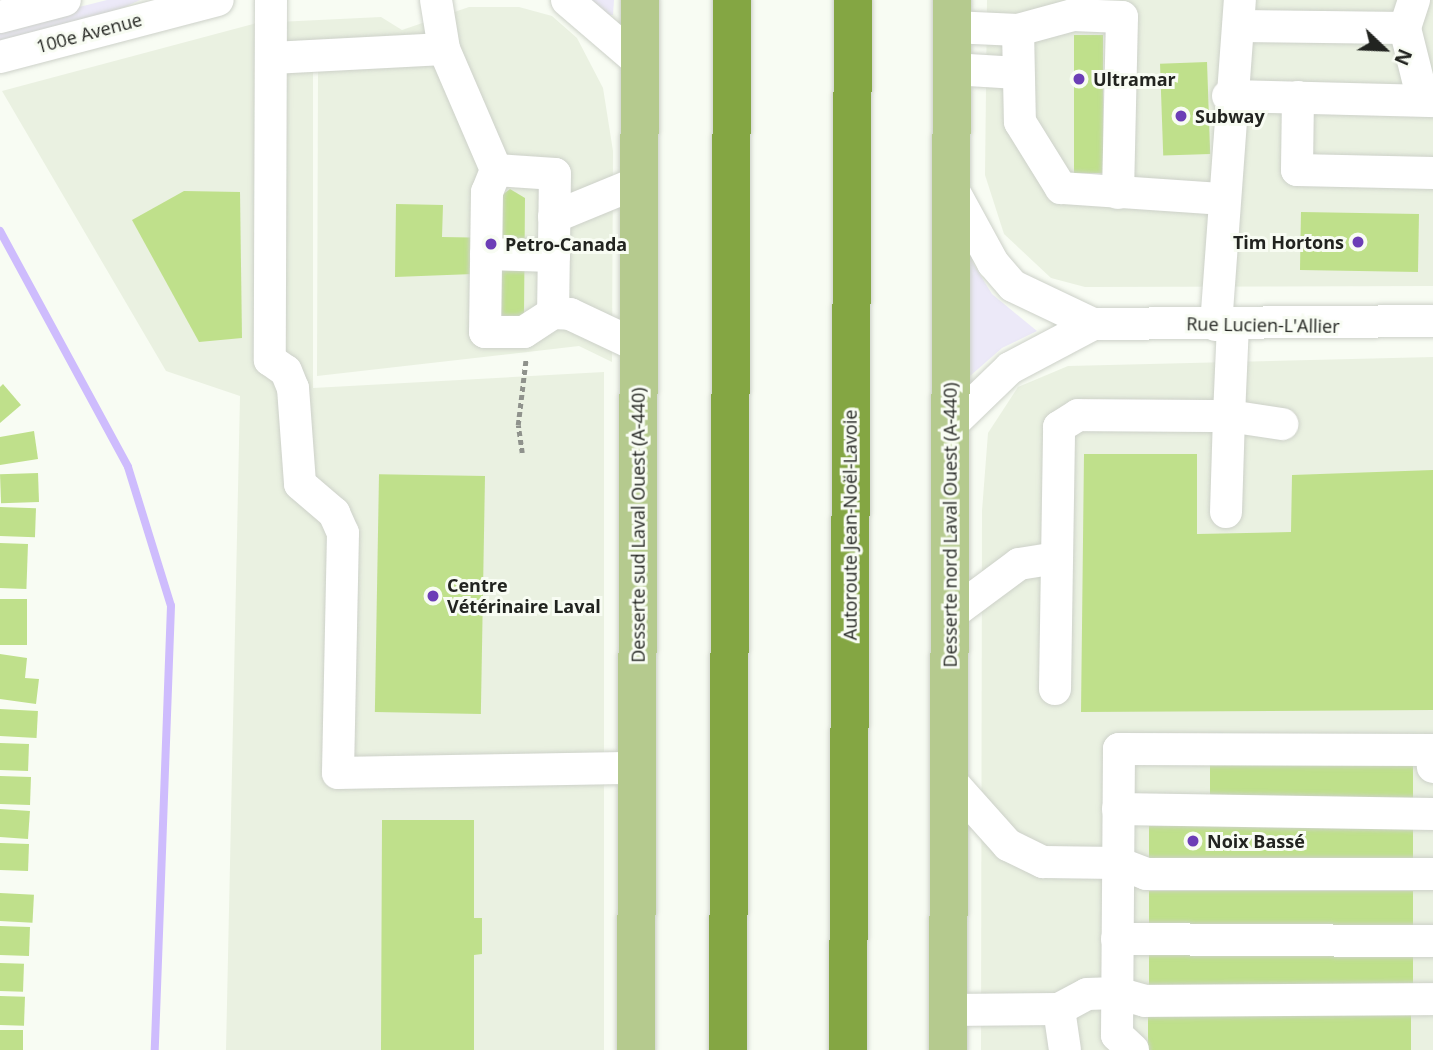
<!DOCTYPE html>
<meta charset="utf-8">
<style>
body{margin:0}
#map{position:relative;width:1433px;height:1050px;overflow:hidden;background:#f8fcf3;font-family:"Open Sans",sans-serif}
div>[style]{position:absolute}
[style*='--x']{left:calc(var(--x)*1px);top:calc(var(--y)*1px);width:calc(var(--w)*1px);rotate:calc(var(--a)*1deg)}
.built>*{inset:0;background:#eaf1e1}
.green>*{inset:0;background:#ece9f8}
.stream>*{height:8px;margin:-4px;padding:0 4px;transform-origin:4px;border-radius:4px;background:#cebcfd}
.building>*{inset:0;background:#bfe08b;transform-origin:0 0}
.path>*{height:4.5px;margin-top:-2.25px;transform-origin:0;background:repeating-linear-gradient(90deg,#8f928c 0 5px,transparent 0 8.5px)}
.roads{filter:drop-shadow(0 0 2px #cdd1c9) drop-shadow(0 0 2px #cdd1c9)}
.minor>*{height:32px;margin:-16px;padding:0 16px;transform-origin:16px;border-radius:16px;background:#fff}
.major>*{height:38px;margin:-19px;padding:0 19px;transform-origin:19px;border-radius:19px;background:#b5ca8e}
.highway>*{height:38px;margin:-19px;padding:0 19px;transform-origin:19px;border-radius:19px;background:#84a643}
.dots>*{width:19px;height:19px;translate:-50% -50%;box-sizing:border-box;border:4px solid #f8fcf3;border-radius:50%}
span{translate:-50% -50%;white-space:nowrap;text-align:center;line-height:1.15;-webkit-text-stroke:6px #f8fcf3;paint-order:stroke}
.street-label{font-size:18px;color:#222420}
.poi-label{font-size:18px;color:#222420;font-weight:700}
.left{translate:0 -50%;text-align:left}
.right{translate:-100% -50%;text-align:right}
.north{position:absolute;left:1349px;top:14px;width:70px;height:70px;-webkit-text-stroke:5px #f8fcf3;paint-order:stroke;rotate:113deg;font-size:19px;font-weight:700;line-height:28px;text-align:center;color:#222420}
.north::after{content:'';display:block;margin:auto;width:24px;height:32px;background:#222420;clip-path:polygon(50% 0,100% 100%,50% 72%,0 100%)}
</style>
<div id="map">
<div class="built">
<i style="clip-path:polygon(987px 0,1433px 0,1433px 286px,1085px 287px,1051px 278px,1004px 234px,985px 175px)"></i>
<i style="clip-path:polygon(469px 7px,519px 7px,552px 16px,577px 38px,603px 88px,613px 151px,612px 362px,579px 346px,317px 376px,318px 71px,313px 72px,313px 388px,604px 372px,604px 1050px,226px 1050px,240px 396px,166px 371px,2px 91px,257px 23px,381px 17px,402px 30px)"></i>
<i style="clip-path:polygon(1433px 357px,1433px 1050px,981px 1050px,982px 511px,988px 433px,1018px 387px,1068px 366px)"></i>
</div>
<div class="green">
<i style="clip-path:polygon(107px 0,140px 0,101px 18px,0 45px,0 27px)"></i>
<i style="clip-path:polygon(590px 0,614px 0,613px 15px,608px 15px)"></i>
<i style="clip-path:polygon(968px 255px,992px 294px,1037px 331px,1002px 348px,970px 376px,965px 374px)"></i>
</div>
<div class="stream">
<i style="--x:0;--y:231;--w:268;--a:61.5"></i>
<i style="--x:128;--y:467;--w:145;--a:72.8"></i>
<i style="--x:171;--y:606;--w:444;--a:92.1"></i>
</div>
<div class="building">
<i style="left:1074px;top:35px;width:29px;height:138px"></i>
<i style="left:1207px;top:62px;width:92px;height:47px;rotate:88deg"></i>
<i style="clip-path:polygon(510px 189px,525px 198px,524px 316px,507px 321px,501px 316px,499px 273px,395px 277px,396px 204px,443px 205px,442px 237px,499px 238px,501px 196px)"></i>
<i style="clip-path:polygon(184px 191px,240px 192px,242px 338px,199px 342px,132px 220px)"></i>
<i style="left:1301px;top:212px;width:118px;height:58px;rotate:1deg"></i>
<i style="clip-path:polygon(3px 384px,21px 405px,0 423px,0 387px)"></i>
<i style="clip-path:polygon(34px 431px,38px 459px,0 465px,0 437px)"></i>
<i style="clip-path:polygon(1084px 454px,1197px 454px,1197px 534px,1291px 532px,1292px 475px,1433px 470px,1433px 710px,1081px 712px)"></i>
<i style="left:38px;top:473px;width:29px;height:38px;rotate:88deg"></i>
<i style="left:485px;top:476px;width:238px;height:106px;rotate:91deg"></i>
<i style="left:0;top:507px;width:36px;height:29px;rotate:2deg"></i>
<i style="left:0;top:543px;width:28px;height:45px;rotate:2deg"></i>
<i style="left:0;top:599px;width:27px;height:46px"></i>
<i style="clip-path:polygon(0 654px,27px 658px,25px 678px,39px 679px,36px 704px,0 699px)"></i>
<i style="left:0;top:709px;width:38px;height:27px;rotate:3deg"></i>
<i style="left:0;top:743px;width:29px;height:27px;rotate:2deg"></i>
<i style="left:1210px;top:762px;width:203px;height:37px"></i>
<i style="left:0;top:776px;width:31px;height:28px;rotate:2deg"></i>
<i style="left:0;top:809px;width:30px;height:28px;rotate:4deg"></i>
<i style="clip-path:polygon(382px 820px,474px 820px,474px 918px,482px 918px,482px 954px,474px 955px,474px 1050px,381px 1050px)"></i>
<i style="left:1149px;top:826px;width:264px;height:38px"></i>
<i style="left:0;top:843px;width:29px;height:27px;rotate:2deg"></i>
<i style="left:1149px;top:891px;width:264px;height:39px"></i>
<i style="left:0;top:893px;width:34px;height:28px;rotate:3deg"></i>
<i style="left:0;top:926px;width:30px;height:29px;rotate:2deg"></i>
<i style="left:1149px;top:951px;width:264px;height:39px"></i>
<i style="left:0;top:963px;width:24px;height:28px;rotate:2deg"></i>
<i style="left:0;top:996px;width:25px;height:29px;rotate:2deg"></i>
<i style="left:1148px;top:1013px;width:263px;height:37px"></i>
<i style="left:23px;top:1030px;width:20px;height:23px;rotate:90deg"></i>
</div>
<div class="path">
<i style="--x:522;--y:453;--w:28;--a:-98"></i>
<i style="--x:518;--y:425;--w:67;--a:-83.2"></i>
</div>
<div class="roads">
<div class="minor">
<i style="--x:271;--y:0;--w:360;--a:90.2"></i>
<i style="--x:270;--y:360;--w:19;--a:35"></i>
<i style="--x:286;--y:371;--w:18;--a:68"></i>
<i style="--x:293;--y:388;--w:96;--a:85.8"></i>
<i style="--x:300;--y:484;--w:45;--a:40.5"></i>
<i style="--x:334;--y:513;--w:22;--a:66"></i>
<i style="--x:343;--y:533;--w:240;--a:91.2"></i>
<i style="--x:338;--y:773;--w:299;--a:-1"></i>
<i style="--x:436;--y:0;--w:50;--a:80.7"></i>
<i style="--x:567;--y:0;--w:95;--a:40.7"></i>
<i style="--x:1414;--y:0;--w:29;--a:108"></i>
<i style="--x:1405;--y:28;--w:74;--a:76"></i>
<i style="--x:0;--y:17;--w:67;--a:-14.7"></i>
<i style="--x:1240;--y:26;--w:165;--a:0.7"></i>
<i style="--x:952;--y:27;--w:66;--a:2.6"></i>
<i style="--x:1018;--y:30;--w:57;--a:-15.3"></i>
<i style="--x:1073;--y:15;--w:49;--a:2.3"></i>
<i style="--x:1122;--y:17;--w:176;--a:91.3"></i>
<i style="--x:1018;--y:30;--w:92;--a:88.8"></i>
<i style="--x:1020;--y:122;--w:78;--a:58.2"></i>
<i style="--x:1061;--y:188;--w:162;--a:3.9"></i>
<i style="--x:0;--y:57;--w:225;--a:-14.7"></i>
<i style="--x:272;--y:58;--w:172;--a:-3"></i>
<i style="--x:444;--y:49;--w:132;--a:66.7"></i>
<i style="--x:496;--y:170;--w:59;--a:3.9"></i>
<i style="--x:555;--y:174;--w:139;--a:90.8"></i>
<i style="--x:952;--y:69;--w:66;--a:3.5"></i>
<i style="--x:1228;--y:96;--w:205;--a:1.4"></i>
<i style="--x:1298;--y:97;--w:73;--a:90.8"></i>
<i style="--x:1297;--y:170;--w:136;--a:1.3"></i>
<i style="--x:496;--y:170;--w:24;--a:112"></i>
<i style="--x:487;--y:192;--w:140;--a:90.8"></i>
<i style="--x:485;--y:332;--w:39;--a:0"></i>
<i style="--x:524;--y:332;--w:35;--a:-33"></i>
<i style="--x:553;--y:313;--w:17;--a:3"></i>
<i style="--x:570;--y:314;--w:75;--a:25.2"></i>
<i style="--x:951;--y:186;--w:88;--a:61.4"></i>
<i style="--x:993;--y:263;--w:30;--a:49"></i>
<i style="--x:1013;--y:286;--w:89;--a:25.4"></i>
<i style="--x:1093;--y:324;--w:340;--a:-0.5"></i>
<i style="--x:554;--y:217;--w:92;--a:-22.4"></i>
<i style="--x:486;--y:254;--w:68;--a:1.7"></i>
<i style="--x:1216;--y:325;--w:326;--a:-85.8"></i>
<i style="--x:950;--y:426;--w:83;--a:-44"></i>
<i style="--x:1010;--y:368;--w:94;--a:-27.9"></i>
<i style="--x:1226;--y:512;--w:96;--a:-88.2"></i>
<i style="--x:1229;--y:416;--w:54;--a:8.6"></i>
<i style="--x:949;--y:616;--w:87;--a:-36.6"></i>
<i style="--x:1019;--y:564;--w:38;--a:-9"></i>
<i style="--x:1055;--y:689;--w:262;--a:-89.1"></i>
<i style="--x:1059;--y:427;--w:22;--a:-32"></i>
<i style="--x:1078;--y:415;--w:151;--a:0.4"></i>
<i style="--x:1229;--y:416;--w:91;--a:-87.5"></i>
<i style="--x:949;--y:779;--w:89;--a:48.2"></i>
<i style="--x:1008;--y:845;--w:39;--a:26"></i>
<i style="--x:1043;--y:862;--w:75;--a:0.8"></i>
<i style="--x:1118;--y:863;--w:30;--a:21"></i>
<i style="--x:1146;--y:874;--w:287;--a:0"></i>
<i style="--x:1118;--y:809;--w:315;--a:0.9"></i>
<i style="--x:1117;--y:939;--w:316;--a:0.4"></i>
<i style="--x:1059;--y:1009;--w:41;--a:81.7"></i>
<i style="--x:948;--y:1010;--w:111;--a:-0.5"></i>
<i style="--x:1059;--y:1009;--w:32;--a:-28"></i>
<i style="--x:1087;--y:994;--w:30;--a:-2"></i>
<i style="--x:1117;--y:993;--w:29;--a:16"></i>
<i style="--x:1145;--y:1001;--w:288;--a:-0.4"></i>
<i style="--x:1133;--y:1050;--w:22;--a:-137"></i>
<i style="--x:1117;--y:1035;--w:286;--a:-89.6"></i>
<i style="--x:1119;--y:749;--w:313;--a:0.2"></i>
<i style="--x:1432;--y:750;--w:17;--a:87"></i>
</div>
<div class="major">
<i style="--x:636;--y:1050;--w:1050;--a:-89.78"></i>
<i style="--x:948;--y:1050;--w:1050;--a:-89.78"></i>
</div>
<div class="highway">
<i style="--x:728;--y:1050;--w:1050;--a:-89.78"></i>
<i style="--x:848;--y:1050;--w:1050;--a:-89.73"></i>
</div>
</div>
<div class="dots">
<i style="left:1079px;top:79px;background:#6c3eb6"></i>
<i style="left:1181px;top:116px;background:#6c3eb6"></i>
<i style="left:1358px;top:242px;background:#6c3eb6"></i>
<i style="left:491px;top:244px;background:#6c3eb6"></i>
<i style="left:433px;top:596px;background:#6c3eb6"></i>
<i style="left:1193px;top:841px;background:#6c3eb6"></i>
</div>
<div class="street-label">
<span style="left:89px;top:33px;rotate:-15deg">100e Avenue</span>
<span style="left:1263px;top:325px;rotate:1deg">Rue Lucien-L'Allier</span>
<span style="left:638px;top:525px;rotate:-90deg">Desserte sud Laval Ouest (A-440)</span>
<span style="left:850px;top:525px;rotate:-90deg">Autoroute Jean-Noël-Lavoie</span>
<span style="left:950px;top:525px;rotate:-90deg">Desserte nord Laval Ouest (A-440)</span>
</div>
<div class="poi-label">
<span class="left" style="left:1093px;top:79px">Ultramar</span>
<span class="left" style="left:1195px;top:116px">Subway</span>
<span class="right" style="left:1344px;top:242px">Tim Hortons</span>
<span class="left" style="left:505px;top:244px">Petro-Canada</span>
<span class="left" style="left:447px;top:596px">Centre<br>Vétérinaire Laval</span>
<span class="left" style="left:1207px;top:841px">Noix Bassé</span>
</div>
<div class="north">N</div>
</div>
